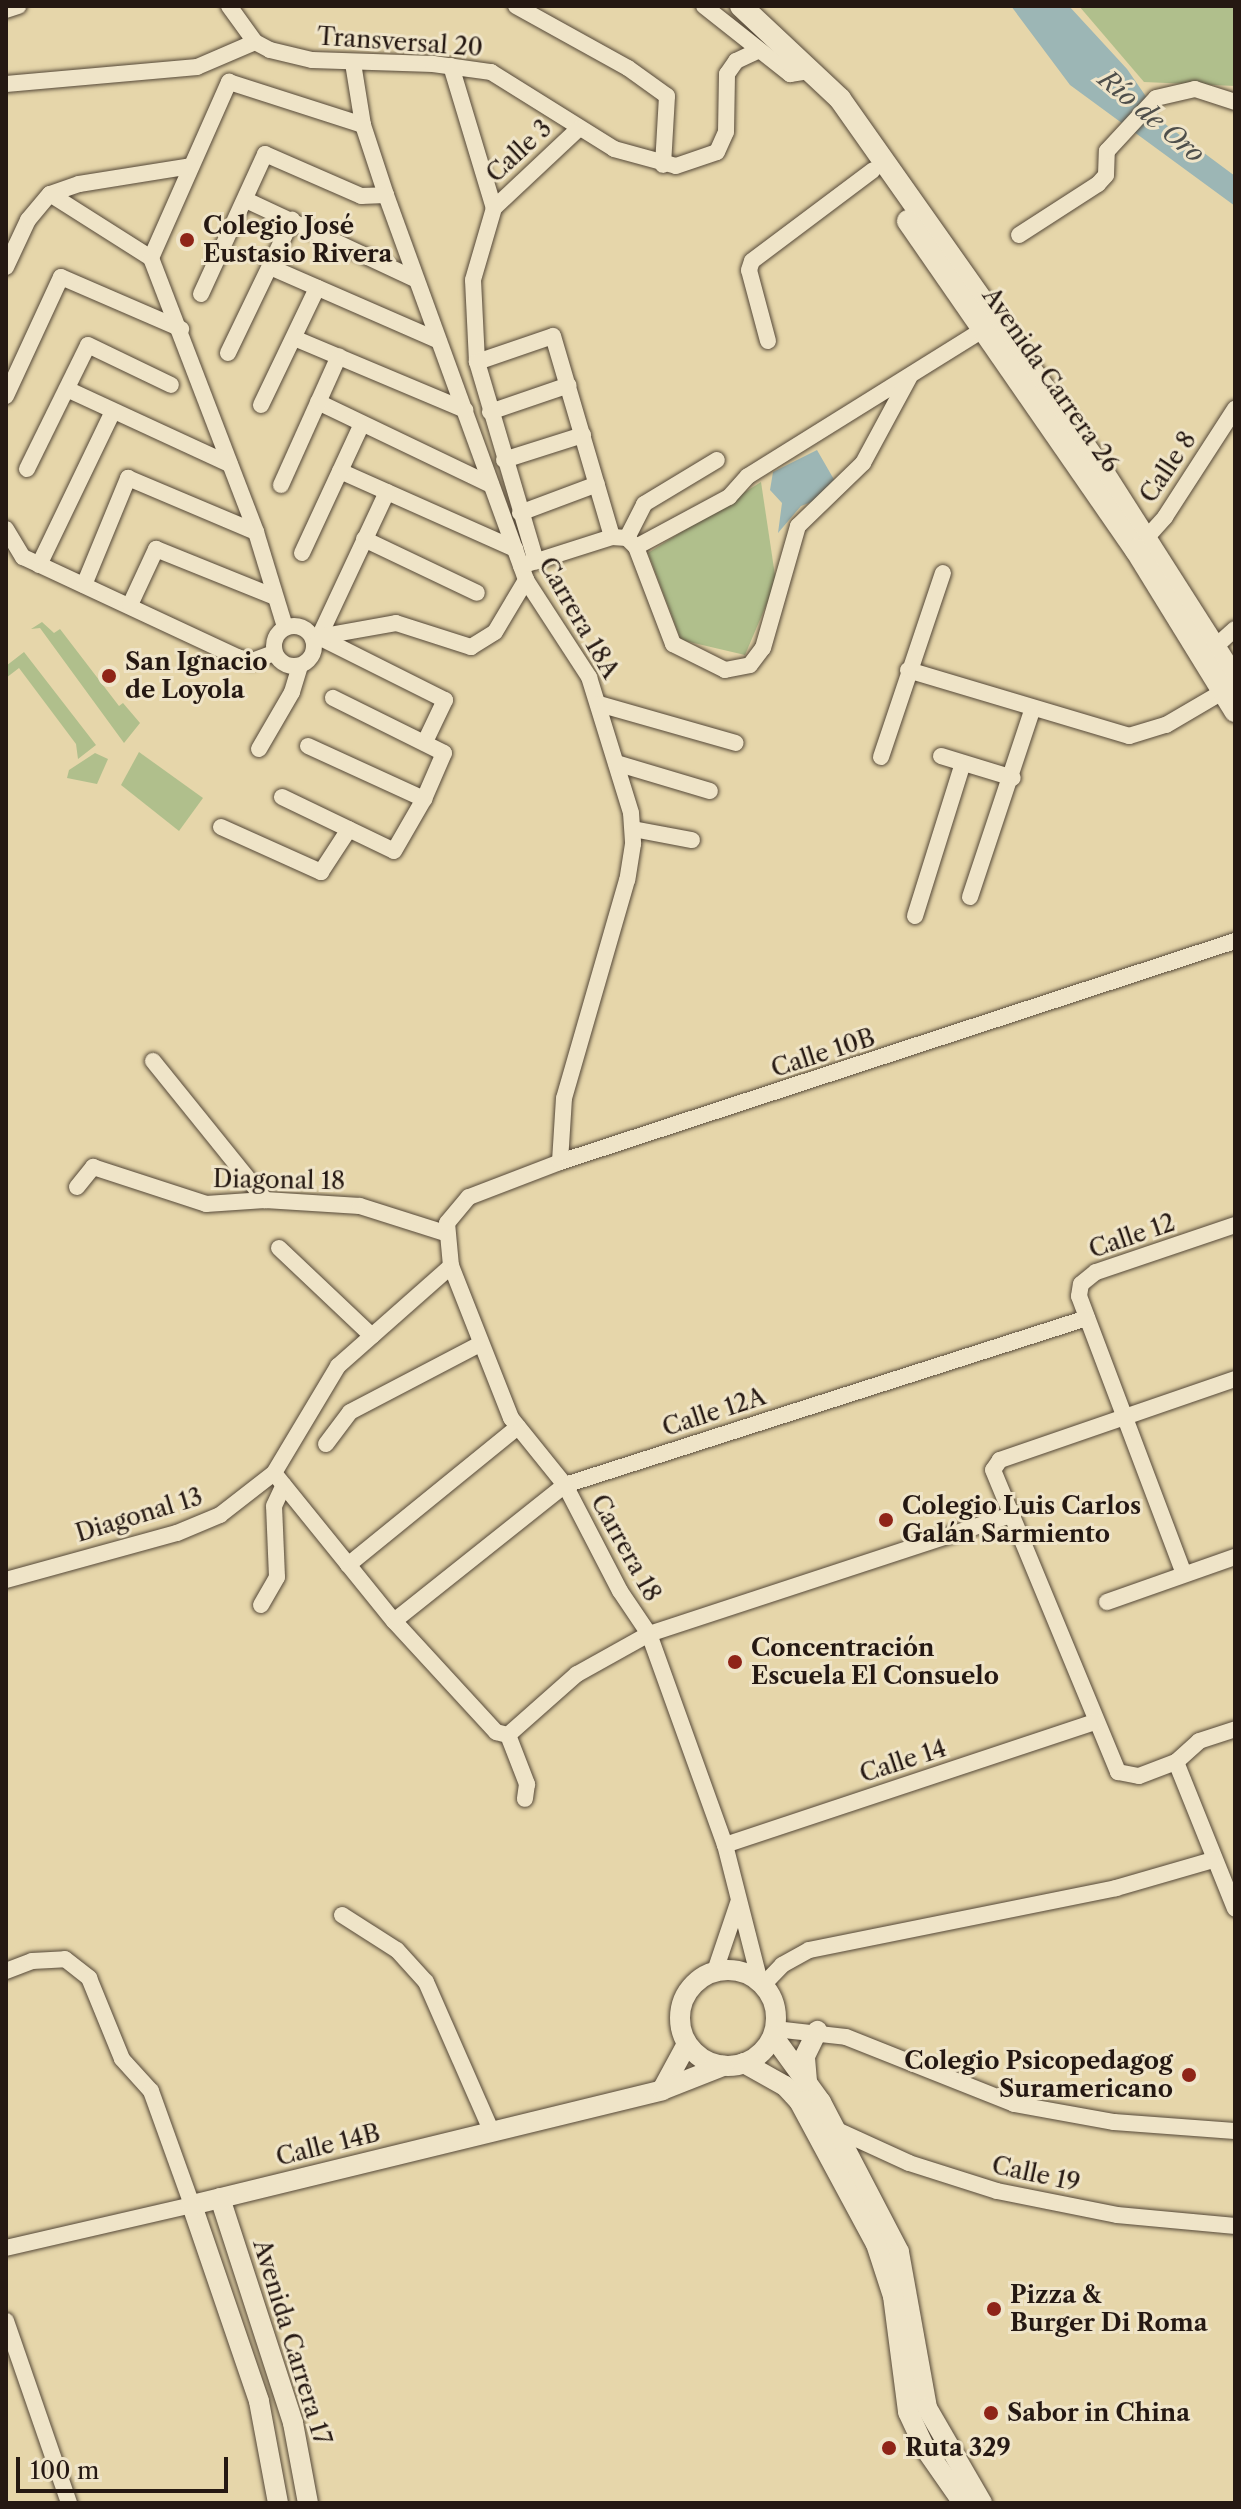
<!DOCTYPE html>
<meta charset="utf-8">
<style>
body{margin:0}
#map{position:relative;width:1241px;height:2509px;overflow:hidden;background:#e6d6aa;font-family:"Libre Caslon Text",serif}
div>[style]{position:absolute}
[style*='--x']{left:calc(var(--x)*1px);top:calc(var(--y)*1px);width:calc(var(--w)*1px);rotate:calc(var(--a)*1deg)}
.green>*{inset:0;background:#b0bf8c}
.water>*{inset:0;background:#9cb6b5}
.roads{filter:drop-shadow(0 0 2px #554838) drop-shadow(0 0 2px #554838)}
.minor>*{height:16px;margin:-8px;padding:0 8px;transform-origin:8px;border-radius:8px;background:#efe4c8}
.minor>.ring{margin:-8px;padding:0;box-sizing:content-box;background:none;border:16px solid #efe4c8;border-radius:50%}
.tertiary>*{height:20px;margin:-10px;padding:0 10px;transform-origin:10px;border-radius:10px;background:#efe4c8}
.tertiary>.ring{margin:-10px;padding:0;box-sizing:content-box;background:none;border:20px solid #efe4c8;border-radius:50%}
.secondary>*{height:22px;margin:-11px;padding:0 11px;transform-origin:11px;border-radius:11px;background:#efe4c8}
.dots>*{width:22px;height:22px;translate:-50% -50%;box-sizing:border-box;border:4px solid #efe4c8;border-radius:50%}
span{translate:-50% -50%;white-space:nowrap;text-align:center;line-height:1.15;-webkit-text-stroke:6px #efe4c8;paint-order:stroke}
.street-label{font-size:24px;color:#251812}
.poi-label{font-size:24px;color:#251812;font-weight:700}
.left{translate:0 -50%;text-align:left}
.right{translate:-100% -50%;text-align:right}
.water-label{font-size:26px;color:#4f4f4b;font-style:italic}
.frame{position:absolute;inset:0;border:8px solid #251812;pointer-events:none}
.scale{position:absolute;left:16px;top:2457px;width:212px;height:36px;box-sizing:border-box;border:4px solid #251812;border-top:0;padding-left:10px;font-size:24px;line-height:28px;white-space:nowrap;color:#251812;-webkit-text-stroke:6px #efe4c8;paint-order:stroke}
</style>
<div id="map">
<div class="green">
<i style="clip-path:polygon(1079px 6px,1235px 6px,1235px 86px,1144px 82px)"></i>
<i style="clip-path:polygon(761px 482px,776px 582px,745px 655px,681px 640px,648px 553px)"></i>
<i style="clip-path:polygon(42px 622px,54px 633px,60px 629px,119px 706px,123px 703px,140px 723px,124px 743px,40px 628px,31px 629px)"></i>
<i style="clip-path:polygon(24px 652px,96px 745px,78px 759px,76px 744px,19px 668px,6px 678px,6px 666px)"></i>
<i style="clip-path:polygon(139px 752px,203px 798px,179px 831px,121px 785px)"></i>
<i style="clip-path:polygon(95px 753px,108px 759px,97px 784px,67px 778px,69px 770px)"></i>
</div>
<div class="water">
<i style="clip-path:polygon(1011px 6px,1069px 6px,1127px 69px,1165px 124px,1235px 176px,1235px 206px,1070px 85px)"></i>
<i style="clip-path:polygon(817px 450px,836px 483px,824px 497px,801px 506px,778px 533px,782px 503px,770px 490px,773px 472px)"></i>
</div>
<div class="roads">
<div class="minor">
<i style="--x:229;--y:6;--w:44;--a:54.2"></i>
<i style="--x:255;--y:42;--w:17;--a:28"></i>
<i style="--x:270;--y:50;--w:43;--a:13.4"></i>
<i style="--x:312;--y:60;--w:121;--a:1.9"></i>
<i style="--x:433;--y:64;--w:59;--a:7.9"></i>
<i style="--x:491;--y:72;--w:145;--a:32"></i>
<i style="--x:614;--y:149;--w:64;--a:15.3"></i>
<i style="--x:676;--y:166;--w:43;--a:-18.9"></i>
<i style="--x:717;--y:152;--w:22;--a:-66"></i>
<i style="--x:726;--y:132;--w:58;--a:-89"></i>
<i style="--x:727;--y:74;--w:16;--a:-55"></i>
<i style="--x:736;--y:61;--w:23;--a:-25"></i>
<i style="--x:516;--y:6;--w:128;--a:29"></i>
<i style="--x:628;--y:68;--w:48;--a:35.7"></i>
<i style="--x:667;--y:96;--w:69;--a:93.3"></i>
<i style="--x:704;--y:6;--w:110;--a:38.3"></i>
<i style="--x:790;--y:74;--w:19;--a:-9"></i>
<i style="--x:6;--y:10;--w:13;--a:-18"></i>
<i style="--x:353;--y:63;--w:63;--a:80.8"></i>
<i style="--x:363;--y:125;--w:74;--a:71.8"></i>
<i style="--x:386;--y:195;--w:410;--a:70"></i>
<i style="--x:526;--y:580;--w:116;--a:57"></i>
<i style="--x:589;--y:677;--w:142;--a:72.8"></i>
<i style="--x:631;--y:813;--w:31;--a:86"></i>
<i style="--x:633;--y:844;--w:36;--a:99"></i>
<i style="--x:627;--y:880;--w:227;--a:106.1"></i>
<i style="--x:564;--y:1098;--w:64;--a:93.6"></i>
<i style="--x:451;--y:66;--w:148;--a:73.2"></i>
<i style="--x:494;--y:208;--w:75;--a:106.3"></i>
<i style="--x:473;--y:280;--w:82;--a:87.2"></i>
<i style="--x:477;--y:362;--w:208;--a:73.5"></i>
<i style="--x:6;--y:84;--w:192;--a:-5.1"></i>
<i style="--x:197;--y:67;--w:63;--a:-23.3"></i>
<i style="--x:50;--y:194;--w:120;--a:32.4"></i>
<i style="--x:151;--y:258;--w:293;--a:69"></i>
<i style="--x:256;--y:532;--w:99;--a:73"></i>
<i style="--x:246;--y:200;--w:187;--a:25.1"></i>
<i style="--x:494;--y:208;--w:115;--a:-43.2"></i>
<i style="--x:1019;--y:235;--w:94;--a:-32.8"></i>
<i style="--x:1098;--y:184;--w:12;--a:-48"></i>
<i style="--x:1106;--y:175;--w:24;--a:-88"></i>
<i style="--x:1107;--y:151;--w:72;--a:-47.2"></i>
<i style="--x:1156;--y:98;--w:40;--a:-13"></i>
<i style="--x:1195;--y:89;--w:42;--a:18"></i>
<i style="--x:151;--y:258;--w:193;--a:-66.1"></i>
<i style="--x:229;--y:82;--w:141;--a:17.8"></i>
<i style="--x:6;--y:267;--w:52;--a:-64.9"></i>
<i style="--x:28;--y:220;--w:34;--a:-50"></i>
<i style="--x:50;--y:194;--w:31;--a:-19"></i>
<i style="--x:79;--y:184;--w:113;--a:-9.1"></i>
<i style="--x:270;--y:267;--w:184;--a:23.6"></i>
<i style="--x:201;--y:294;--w:154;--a:-65.4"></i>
<i style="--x:265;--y:154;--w:105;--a:23.6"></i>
<i style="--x:361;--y:196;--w:25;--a:-2"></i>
<i style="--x:294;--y:338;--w:186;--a:22.8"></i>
<i style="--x:768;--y:341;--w:73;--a:-105"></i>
<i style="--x:749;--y:270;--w:9;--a:-72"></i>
<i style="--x:752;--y:261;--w:151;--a:-36.9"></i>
<i style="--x:228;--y:353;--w:148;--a:-64.3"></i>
<i style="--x:477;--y:362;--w:80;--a:-18.9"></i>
<i style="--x:553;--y:336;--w:209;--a:73.6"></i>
<i style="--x:67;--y:389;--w:179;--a:24.8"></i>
<i style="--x:6;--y:396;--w:131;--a:-65.2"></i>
<i style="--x:61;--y:277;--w:131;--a:23.4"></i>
<i style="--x:318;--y:402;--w:192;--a:25.6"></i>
<i style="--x:261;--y:405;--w:130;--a:-64.4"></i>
<i style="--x:490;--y:412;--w:83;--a:-18.9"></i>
<i style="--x:504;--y:460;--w:83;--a:-17.6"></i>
<i style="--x:27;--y:469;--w:138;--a:-63.8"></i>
<i style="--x:88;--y:345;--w:92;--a:25.7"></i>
<i style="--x:340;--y:471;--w:192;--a:24"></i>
<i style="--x:281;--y:485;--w:141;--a:-65.8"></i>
<i style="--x:387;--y:492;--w:160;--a:115.1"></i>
<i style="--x:319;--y:637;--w:141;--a:26.6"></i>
<i style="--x:445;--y:700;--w:47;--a:115.5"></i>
<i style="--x:520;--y:513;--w:82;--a:-20.6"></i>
<i style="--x:6;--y:529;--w:33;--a:59"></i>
<i style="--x:23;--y:557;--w:236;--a:25"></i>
<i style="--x:237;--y:657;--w:16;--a:15"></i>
<i style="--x:252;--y:661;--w:23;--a:-20"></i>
<i style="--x:627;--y:538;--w:38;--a:-63"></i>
<i style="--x:644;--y:504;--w:85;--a:-31.1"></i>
<i style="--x:364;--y:539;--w:125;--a:25.5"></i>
<i style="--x:1140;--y:545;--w:38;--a:-48"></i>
<i style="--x:1165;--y:517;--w:129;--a:-57.1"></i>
<i style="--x:636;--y:547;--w:106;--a:-28.3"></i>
<i style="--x:729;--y:497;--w:28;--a:-48"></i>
<i style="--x:748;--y:476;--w:277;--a:-31.9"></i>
<i style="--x:302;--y:553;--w:142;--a:-65.1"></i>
<i style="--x:39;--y:565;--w:169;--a:-64.3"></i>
<i style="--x:521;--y:566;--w:96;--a:-17.7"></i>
<i style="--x:612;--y:537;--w:15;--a:4"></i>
<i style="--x:627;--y:538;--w:13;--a:45"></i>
<i style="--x:636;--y:547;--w:104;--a:69.1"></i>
<i style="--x:673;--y:644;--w:58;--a:26.6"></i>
<i style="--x:725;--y:670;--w:25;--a:-11"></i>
<i style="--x:750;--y:665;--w:21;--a:-53"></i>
<i style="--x:763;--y:648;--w:127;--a:-74"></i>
<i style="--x:798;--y:526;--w:91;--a:-44.1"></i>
<i style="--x:863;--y:463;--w:97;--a:-61.6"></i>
<i style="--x:84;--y:585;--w:116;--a:-67.6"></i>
<i style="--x:128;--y:478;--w:139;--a:22.9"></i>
<i style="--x:130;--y:605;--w:62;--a:-65.1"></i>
<i style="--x:156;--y:549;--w:128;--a:22"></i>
<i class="ring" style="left:274px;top:626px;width:24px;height:24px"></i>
<i style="--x:318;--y:637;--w:79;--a:-10.2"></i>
<i style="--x:396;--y:623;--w:79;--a:17.7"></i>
<i style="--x:471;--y:647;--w:28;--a:-32"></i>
<i style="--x:495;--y:632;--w:61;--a:-59.2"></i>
<i style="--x:1216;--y:646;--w:25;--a:-42"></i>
<i style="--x:908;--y:670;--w:231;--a:16.6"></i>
<i style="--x:1129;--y:736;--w:39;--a:-17"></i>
<i style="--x:1166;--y:725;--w:67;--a:-30.4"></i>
<i style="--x:599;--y:704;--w:142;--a:15.9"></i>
<i style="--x:308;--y:746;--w:128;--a:24.6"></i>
<i style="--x:259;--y:749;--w:66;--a:-59.9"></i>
<i style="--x:292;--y:692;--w:27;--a:-73"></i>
<i style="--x:941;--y:756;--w:75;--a:17"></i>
<i style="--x:881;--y:757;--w:194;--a:-71.4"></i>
<i style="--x:616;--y:763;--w:98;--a:16.6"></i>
<i style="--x:282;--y:797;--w:124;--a:25.7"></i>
<i style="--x:394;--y:851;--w:60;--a:-60"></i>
<i style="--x:424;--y:799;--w:50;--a:-66.5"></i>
<i style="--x:444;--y:753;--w:124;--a:-153.6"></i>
<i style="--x:221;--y:827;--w:110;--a:24.2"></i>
<i style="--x:321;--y:872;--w:51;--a:-56.9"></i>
<i style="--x:633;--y:829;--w:60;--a:10.6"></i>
<i style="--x:970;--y:897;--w:199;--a:-71.6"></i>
<i style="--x:915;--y:916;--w:160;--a:-72.6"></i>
<i style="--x:153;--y:1061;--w:179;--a:51.1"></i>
<i style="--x:77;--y:1187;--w:26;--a:-51"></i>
<i style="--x:93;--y:1167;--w:119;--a:18.1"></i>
<i style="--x:206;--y:1204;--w:59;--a:-3.9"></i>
<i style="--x:265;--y:1200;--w:95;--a:3.6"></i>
<i style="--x:360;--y:1206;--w:89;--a:17.6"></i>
<i style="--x:279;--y:1248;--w:128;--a:43.4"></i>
<i style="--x:1235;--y:1379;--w:249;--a:161"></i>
<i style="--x:1000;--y:1460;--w:12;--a:125"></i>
<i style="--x:993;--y:1470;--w:327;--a:67.5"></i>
<i style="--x:1118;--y:1772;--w:21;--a:11"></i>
<i style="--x:1139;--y:1776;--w:40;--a:-21"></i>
<i style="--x:1176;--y:1762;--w:31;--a:-42"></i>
<i style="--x:1199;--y:1741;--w:38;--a:-18"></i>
<i style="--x:326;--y:1444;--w:40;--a:-53"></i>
<i style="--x:350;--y:1412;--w:144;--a:-27.6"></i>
<i style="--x:274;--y:1473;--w:191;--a:51"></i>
<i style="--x:394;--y:1621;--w:151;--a:47.4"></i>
<i style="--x:496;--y:1732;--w:12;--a:14"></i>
<i style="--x:348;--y:1565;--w:219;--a:-39.1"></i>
<i style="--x:1184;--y:1574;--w:297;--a:-110.7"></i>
<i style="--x:1079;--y:1296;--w:12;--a:-81"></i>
<i style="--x:1081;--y:1284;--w:19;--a:-39"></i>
<i style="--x:1096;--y:1272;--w:147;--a:-18.7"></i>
<i style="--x:6;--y:1580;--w:177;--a:-15.4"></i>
<i style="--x:177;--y:1533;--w:47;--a:-22.7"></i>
<i style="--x:220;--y:1515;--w:68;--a:-37.9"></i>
<i style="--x:274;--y:1473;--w:125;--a:-59.1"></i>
<i style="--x:338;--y:1366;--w:151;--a:-41.5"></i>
<i style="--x:1107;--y:1602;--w:136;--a:-19.4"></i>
<i style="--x:261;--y:1605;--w:32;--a:-60"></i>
<i style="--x:277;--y:1577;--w:71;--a:-92.4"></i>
<i style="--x:274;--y:1506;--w:23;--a:-65"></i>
<i style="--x:394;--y:1621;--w:218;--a:-38.5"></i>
<i style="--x:565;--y:1485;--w:548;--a:-17.74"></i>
<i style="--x:508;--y:1735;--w:92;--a:-41.5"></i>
<i style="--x:577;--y:1674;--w:82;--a:-29.1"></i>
<i style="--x:649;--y:1634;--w:380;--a:-18.2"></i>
<i style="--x:508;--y:1735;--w:53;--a:68.8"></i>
<i style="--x:527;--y:1784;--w:15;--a:98"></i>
<i style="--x:1176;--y:1762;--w:158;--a:68.1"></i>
<i style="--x:725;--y:1845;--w:390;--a:-18.4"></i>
<i style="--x:342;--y:1915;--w:65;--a:32.5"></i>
<i style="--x:397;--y:1950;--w:43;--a:47.8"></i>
<i style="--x:426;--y:1982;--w:164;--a:66.3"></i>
<i style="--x:6;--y:1971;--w:28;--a:-21"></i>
<i style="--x:32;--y:1961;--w:33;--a:-3"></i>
<i style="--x:65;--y:1959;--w:31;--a:38"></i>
<i style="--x:89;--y:1978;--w:87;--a:67.8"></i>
<i style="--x:122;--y:2059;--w:43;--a:47.8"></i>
<i style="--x:151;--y:2091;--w:121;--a:70.2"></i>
<i style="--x:192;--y:2205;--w:191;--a:167"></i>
<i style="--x:715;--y:1971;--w:72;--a:-71.3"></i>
<i style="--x:760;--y:1982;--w:141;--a:-104.3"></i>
<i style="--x:725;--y:1845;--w:224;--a:-109.8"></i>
<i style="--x:649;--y:1634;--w:52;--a:-124"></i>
<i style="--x:620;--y:1591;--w:119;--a:-117.4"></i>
<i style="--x:565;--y:1485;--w:86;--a:-128.9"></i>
<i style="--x:511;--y:1418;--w:163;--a:-111.5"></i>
<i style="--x:451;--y:1266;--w:43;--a:-95.3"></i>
<i style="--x:447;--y:1223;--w:34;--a:-50"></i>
<i style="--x:469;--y:1197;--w:97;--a:-21"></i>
<i style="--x:560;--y:1162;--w:710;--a:-18.13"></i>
<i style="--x:763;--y:1985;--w:28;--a:-46"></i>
<i style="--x:782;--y:1965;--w:31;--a:-29"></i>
<i style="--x:809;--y:1950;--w:313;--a:-11.4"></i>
<i style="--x:1116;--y:1888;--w:101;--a:-16.1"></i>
<i style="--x:775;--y:2029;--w:71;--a:6.4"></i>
<i style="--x:846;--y:2037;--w:181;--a:21.7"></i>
<i style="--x:1014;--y:2104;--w:102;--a:10.2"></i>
<i style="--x:1114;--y:2122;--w:121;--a:4.3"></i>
<i style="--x:837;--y:2130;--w:79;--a:24.6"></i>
<i style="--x:909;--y:2163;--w:92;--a:17.7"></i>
<i style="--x:997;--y:2191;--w:122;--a:11.3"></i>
<i style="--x:1117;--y:2215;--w:119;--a:5.3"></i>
<i style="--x:6;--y:2321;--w:193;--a:70.9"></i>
</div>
<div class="tertiary">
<i class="ring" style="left:680px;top:1970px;width:76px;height:76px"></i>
<i style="--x:773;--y:2036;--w:82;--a:54"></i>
<i style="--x:821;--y:2102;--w:169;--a:62.5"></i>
<i style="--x:899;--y:2252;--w:158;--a:79.8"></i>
<i style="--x:927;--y:2408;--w:110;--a:59.9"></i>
<i style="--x:744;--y:2063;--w:47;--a:29.3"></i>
<i style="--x:785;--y:2086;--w:21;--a:47"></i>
<i style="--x:799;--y:2101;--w:162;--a:61.7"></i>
<i style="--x:876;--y:2244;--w:55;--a:71.9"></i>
<i style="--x:893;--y:2296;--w:117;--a:82.6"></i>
<i style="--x:908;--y:2412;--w:38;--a:65"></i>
<i style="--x:924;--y:2447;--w:68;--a:55.1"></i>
<i style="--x:807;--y:2081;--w:25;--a:-95"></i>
<i style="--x:805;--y:2056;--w:28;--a:-64"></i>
<i style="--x:662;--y:2090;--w:52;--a:-61.5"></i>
<i style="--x:220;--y:2198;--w:237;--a:72"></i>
<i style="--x:293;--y:2423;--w:81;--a:79.4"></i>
<i style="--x:278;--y:2503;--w:104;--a:-100.6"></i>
<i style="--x:259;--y:2401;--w:207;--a:-108.9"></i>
<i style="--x:192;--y:2205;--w:484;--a:-13.7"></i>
<i style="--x:662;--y:2090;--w:66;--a:-21.5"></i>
</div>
<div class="secondary">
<i style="--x:741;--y:6;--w:136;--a:43.2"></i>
<i style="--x:840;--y:99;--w:456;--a:54.8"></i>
<i style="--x:1103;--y:472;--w:246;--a:57.5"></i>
<i style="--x:908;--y:221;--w:400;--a:55.3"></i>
<i style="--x:1136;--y:550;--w:189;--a:58.4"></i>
</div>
</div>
<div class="dots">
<i style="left:187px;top:240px;background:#8f2418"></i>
<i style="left:109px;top:676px;background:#8f2418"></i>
<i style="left:886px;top:1520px;background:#8f2418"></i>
<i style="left:735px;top:1662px;background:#8f2418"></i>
<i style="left:1189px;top:2075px;background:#8f2418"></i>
<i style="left:994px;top:2309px;background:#8f2418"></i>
<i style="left:991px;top:2413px;background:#8f2418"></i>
<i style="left:889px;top:2448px;background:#8f2418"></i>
</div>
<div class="street-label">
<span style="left:400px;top:42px;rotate:4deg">Transversal 20</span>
<span style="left:519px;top:151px;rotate:-43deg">Calle 3</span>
<span style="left:1051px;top:380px;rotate:55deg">Avenida Carrera 26</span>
<span style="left:1168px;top:467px;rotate:-56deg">Calle 8</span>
<span style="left:579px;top:618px;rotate:60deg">Carrera 18A</span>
<span style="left:823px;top:1053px;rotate:-18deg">Calle 10B</span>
<span style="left:279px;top:1180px;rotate:1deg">Diagonal 18</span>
<span style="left:1132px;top:1236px;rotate:-19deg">Calle 12</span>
<span style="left:714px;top:1412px;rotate:-18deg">Calle 12A</span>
<span style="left:139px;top:1515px;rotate:-17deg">Diagonal 13</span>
<span style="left:626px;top:1548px;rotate:61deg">Carrera 18</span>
<span style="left:903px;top:1761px;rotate:-18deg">Calle 14</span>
<span style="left:328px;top:2145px;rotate:-14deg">Calle 14B</span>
<span style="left:1036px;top:2174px;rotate:12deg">Calle 19</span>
<span style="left:292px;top:2342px;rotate:73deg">Avenida Carrera 17</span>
</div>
<div class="poi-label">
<span class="left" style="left:203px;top:240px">Colegio José<br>Eustasio Rivera</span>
<span class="left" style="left:125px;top:676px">San Ignacio<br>de Loyola</span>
<span class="left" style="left:902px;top:1520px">Colegio Luis Carlos<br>Galán Sarmiento</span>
<span class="left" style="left:751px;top:1662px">Concentración<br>Escuela El Consuelo</span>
<span class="right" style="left:1173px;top:2075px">Colegio Psicopedagog<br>Suramericano</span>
<span class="left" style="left:1010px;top:2309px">Pizza &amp;<br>Burger Di Roma</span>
<span class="left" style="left:1007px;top:2413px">Sabor in China</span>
<span class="left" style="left:905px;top:2448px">Ruta 329</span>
</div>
<div class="water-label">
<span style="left:1151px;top:117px;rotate:40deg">Río de Oro</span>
</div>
<div class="frame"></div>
<div class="scale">100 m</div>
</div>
